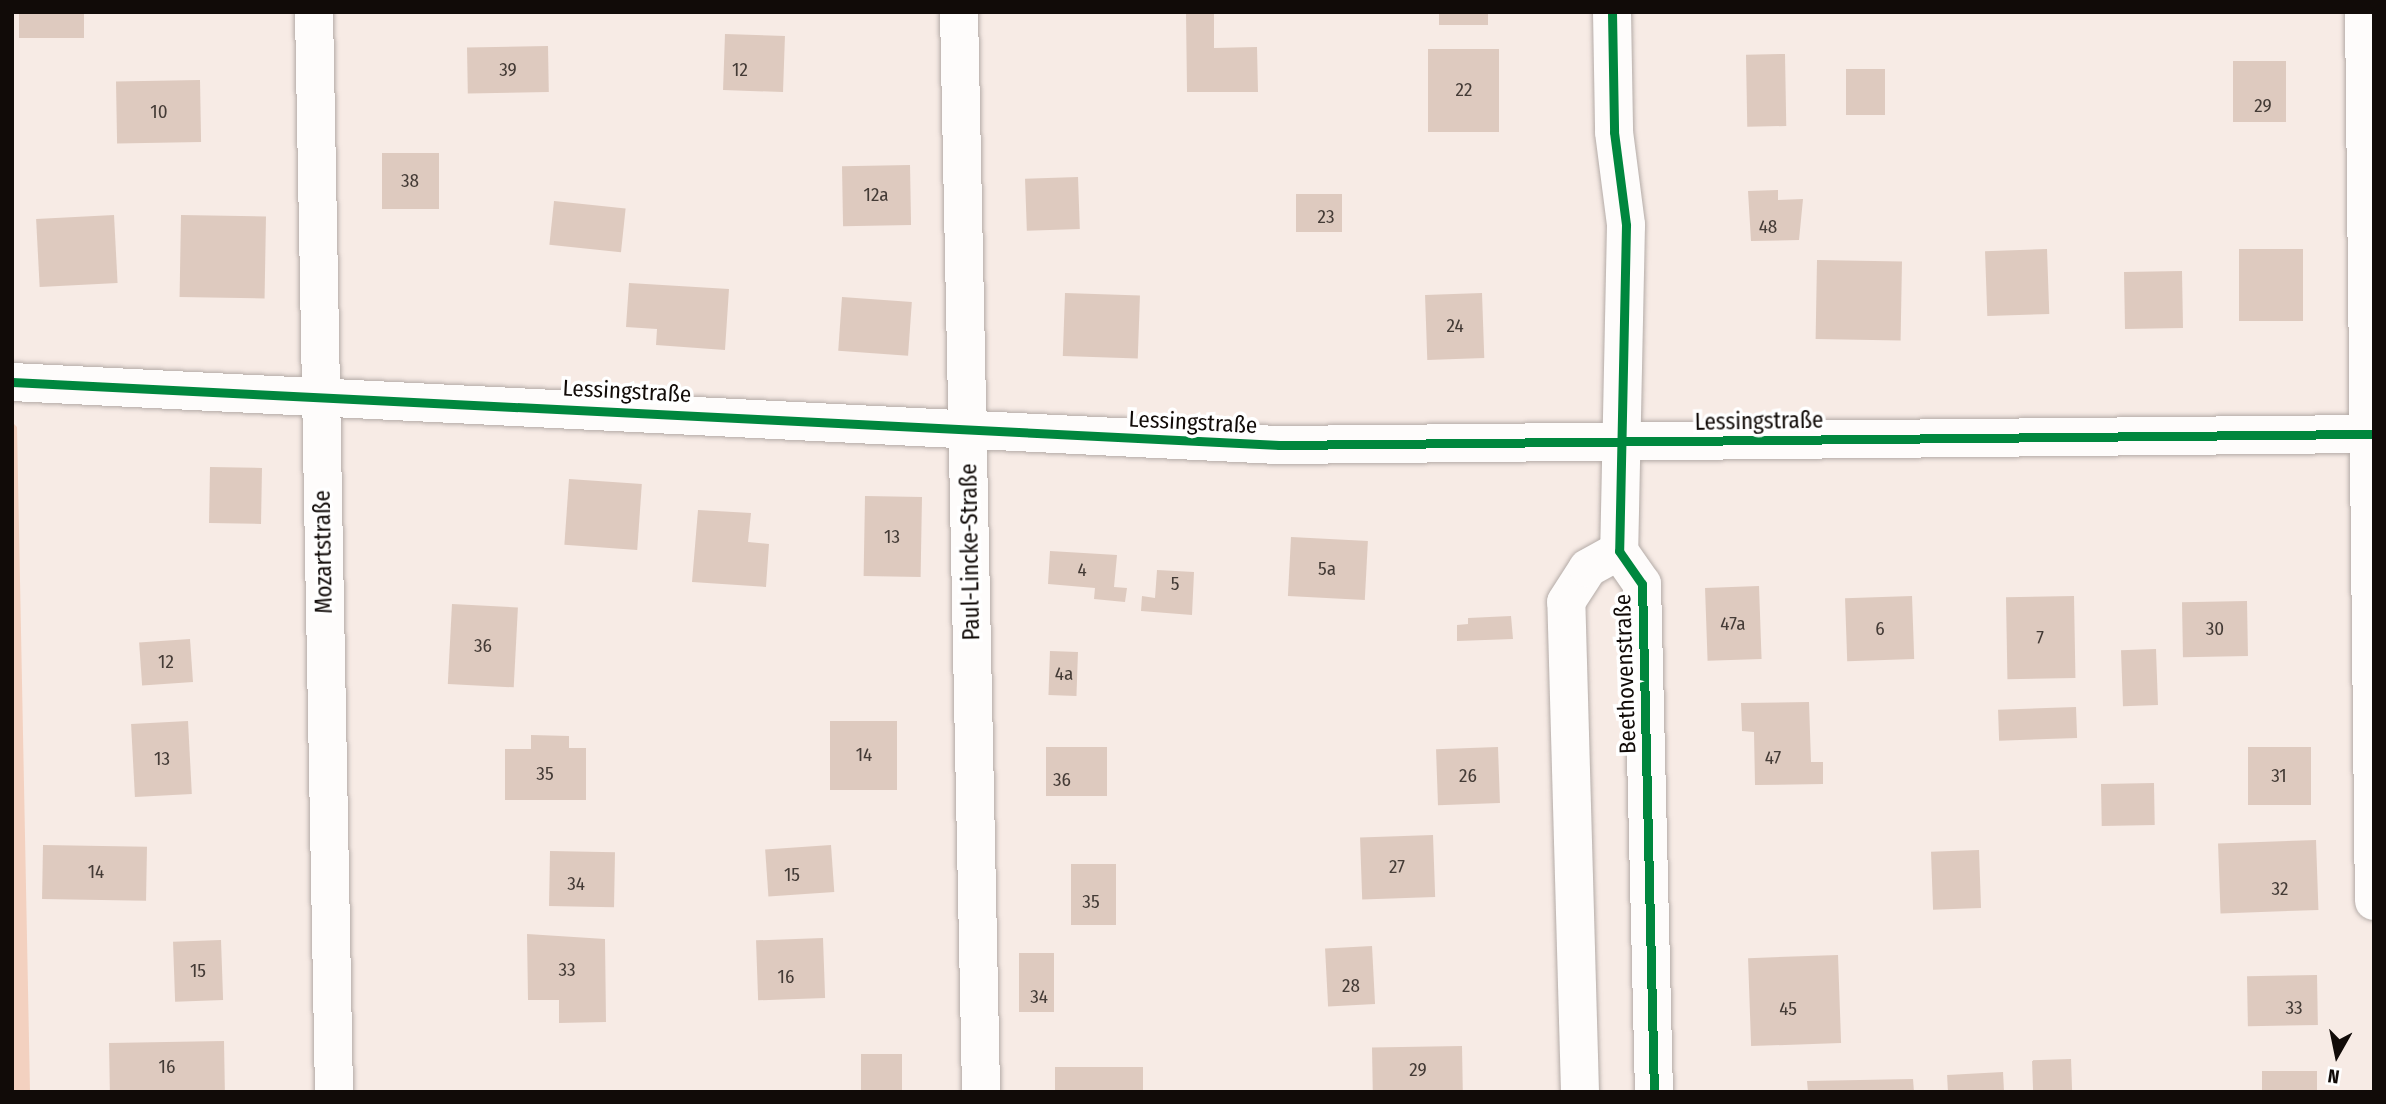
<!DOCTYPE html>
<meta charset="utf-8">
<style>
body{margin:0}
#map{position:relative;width:2386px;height:1104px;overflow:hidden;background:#f7ebe5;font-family:"Fira Sans Condensed",sans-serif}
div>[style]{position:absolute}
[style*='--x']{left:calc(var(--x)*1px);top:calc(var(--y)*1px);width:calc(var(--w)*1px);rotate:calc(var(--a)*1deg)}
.green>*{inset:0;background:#f3d1c0}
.building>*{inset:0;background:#decabf;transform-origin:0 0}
.roads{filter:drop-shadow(0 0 2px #b4aba7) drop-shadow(0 0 2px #b4aba7)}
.minor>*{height:38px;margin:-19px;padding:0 19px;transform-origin:19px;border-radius:19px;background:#fefcfb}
.cycleway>*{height:9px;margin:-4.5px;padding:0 4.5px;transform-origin:4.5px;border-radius:4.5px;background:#00873e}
span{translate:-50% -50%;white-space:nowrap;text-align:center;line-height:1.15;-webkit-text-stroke:7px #fff;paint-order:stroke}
.number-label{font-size:19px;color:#443b36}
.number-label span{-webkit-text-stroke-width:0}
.street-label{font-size:23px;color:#110b08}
.frame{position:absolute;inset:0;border:14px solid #110b08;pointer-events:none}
.north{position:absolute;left:2302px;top:1020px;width:70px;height:70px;-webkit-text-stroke:5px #fff;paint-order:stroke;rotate:189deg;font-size:19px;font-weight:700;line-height:28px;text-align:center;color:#110b08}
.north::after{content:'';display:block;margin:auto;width:24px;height:32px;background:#110b08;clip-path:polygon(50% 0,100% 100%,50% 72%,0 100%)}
</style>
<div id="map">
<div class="green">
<i style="clip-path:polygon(12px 422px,17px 427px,30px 1092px,12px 1092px)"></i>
</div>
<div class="building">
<i style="left:19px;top:12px;width:65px;height:26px"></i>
<i style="clip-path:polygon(1186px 12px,1214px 12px,1214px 48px,1257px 47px,1258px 92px,1187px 92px)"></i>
<i style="left:1439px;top:12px;width:49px;height:13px"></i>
<i style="left:725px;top:34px;width:60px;height:56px;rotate:2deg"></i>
<i style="left:548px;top:46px;width:46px;height:81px;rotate:89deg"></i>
<i style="left:1428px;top:49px;width:71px;height:83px"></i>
<i style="left:1785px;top:54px;width:72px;height:39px;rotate:89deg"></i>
<i style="left:2233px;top:61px;width:53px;height:61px"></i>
<i style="left:1846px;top:69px;width:39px;height:46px"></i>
<i style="left:200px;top:80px;width:62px;height:84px;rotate:89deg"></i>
<i style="left:382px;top:153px;width:57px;height:56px"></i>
<i style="left:910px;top:165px;width:60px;height:68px;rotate:89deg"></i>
<i style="left:1078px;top:177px;width:52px;height:53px;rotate:88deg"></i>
<i style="clip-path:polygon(1778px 190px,1778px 200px,1803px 199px,1799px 240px,1751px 241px,1748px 191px)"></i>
<i style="left:1296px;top:194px;width:46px;height:38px"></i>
<i style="left:554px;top:201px;width:72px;height:44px;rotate:6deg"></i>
<i style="left:114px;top:215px;width:68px;height:78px;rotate:87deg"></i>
<i style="left:181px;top:215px;width:85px;height:82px;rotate:1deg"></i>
<i style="left:2047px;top:249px;width:65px;height:62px;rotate:88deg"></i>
<i style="left:2239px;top:249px;width:64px;height:72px"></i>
<i style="left:1817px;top:260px;width:85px;height:79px;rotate:1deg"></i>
<i style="left:2182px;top:271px;width:57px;height:58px;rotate:89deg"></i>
<i style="clip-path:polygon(629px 283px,729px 289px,725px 350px,656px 345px,657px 329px,626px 327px)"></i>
<i style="left:1065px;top:293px;width:75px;height:63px;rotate:2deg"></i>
<i style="left:1482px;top:293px;width:65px;height:57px;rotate:88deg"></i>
<i style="left:842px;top:297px;width:70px;height:54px;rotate:4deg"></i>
<i style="left:210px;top:467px;width:52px;height:56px;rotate:1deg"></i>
<i style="left:569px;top:479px;width:73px;height:66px;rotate:4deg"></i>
<i style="left:865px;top:496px;width:57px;height:80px;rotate:1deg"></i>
<i style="clip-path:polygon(698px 510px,751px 513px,748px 542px,769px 544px,766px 587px,692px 582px)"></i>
<i style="left:1291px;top:537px;width:77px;height:59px;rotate:3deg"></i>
<i style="clip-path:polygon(1050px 551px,1117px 555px,1114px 587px,1127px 588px,1125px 602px,1094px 599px,1095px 588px,1048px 584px)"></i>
<i style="clip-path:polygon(1157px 570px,1194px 572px,1192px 615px,1141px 611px,1142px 596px,1155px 598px)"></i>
<i style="left:1759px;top:586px;width:73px;height:54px;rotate:88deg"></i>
<i style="left:1912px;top:596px;width:63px;height:67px;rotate:88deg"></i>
<i style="left:2074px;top:596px;width:82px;height:68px;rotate:89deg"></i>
<i style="left:2247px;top:601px;width:55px;height:65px;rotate:89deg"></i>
<i style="left:452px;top:604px;width:66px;height:80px;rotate:3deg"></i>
<i style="clip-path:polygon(1511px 616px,1513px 639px,1457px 641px,1457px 625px,1468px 624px,1468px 618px)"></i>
<i style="left:190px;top:639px;width:43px;height:51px;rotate:86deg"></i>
<i style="left:2156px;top:649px;width:56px;height:35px;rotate:88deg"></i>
<i style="left:1050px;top:651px;width:28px;height:44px;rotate:2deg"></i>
<i style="clip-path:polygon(1809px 702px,1811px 762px,1823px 762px,1823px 784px,1755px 785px,1754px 732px,1742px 731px,1741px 703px)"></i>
<i style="left:2076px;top:707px;width:31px;height:78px;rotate:88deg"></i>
<i style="left:188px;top:721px;width:73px;height:57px;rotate:87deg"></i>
<i style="left:830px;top:721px;width:67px;height:69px"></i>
<i style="clip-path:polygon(531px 735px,569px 736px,569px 748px,586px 748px,586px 800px,505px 800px,505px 749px,531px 749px)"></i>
<i style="left:1046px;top:747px;width:61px;height:49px"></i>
<i style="left:1498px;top:747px;width:56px;height:62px;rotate:88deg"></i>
<i style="left:2248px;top:747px;width:63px;height:58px"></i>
<i style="left:2154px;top:783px;width:42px;height:53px;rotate:89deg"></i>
<i style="left:1433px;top:835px;width:62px;height:73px;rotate:88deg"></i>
<i style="left:2316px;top:840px;width:70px;height:98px;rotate:88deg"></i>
<i style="left:43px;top:845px;width:104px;height:54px;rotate:1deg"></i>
<i style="left:831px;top:845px;width:47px;height:66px;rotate:86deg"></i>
<i style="left:1979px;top:850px;width:58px;height:48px;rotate:88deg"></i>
<i style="left:550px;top:851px;width:65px;height:55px;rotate:1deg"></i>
<i style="left:1071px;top:864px;width:45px;height:61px"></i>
<i style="clip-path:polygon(527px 934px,605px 939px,606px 1022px,559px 1023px,559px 1000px,528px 1000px)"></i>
<i style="left:823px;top:938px;width:60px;height:67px;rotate:88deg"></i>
<i style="left:221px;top:940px;width:60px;height:48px;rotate:88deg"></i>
<i style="left:1372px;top:946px;width:58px;height:47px;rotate:87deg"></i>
<i style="left:1054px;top:953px;width:59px;height:35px;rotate:90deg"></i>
<i style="left:1838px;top:955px;width:88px;height:90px;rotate:88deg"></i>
<i style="left:2317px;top:975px;width:50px;height:70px;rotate:89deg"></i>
<i style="left:224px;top:1041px;width:51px;height:115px;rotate:89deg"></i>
<i style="left:1462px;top:1046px;width:46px;height:90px;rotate:89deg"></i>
<i style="left:861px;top:1054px;width:41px;height:38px"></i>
<i style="left:2071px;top:1059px;width:33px;height:39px;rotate:88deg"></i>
<i style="left:1055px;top:1067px;width:88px;height:25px"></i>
<i style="left:2317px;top:1071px;width:21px;height:55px;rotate:90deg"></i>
<i style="left:2003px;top:1072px;width:20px;height:56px;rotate:87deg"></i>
<i style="clip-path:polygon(1913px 1079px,1914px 1092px,1808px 1092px,1807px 1081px)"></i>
</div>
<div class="roads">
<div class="minor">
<i style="--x:314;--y:12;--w:1080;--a:88.94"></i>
<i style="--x:959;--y:12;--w:1080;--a:88.83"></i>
<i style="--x:1612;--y:12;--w:120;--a:89"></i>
<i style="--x:1614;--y:132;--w:94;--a:82.6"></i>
<i style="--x:1626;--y:225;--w:326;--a:91.2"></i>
<i style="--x:1619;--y:551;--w:40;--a:55.1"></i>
<i style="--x:1642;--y:584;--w:508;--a:88.65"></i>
<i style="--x:2364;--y:12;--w:889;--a:89.36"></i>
<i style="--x:12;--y:382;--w:1269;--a:2.85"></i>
<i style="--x:1279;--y:445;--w:1095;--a:-0.58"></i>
<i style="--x:1580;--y:1092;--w:490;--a:-91.6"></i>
<i style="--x:1566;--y:602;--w:40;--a:-57.1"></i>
<i style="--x:1588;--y:568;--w:35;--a:-29"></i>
</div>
</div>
<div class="cycleway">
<i style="--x:1612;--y:12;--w:120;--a:89"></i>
<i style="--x:1614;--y:132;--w:94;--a:82.6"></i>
<i style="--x:1626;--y:225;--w:326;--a:91.2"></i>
<i style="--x:1619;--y:551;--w:40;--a:55.1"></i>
<i style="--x:1642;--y:584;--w:508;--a:88.65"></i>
<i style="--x:12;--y:382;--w:1269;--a:2.85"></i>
<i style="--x:1279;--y:445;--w:1095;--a:-0.58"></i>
</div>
<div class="number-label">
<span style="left:508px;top:70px">39</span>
<span style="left:740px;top:70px">12</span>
<span style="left:1464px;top:90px">22</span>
<span style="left:2263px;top:106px">29</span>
<span style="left:159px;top:112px">10</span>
<span style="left:410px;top:181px">38</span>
<span style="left:876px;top:195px">12a</span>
<span style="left:1326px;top:217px">23</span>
<span style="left:1768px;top:227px">48</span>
<span style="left:1455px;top:326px">24</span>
<span style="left:892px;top:537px">13</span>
<span style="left:1327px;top:569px">5a</span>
<span style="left:1082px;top:570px">4</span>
<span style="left:1175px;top:584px">5</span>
<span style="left:1733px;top:624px">47a</span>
<span style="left:1880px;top:629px">6</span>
<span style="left:2215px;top:629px">30</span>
<span style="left:2040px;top:638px">7</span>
<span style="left:483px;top:646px">36</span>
<span style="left:166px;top:662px">12</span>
<span style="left:1064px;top:674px">4a</span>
<span style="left:864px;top:755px">14</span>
<span style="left:1773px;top:758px">47</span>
<span style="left:162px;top:759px">13</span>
<span style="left:545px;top:774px">35</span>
<span style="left:1468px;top:776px">26</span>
<span style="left:2279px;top:776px">31</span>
<span style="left:1062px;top:780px">36</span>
<span style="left:1397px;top:867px">27</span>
<span style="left:96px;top:872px">14</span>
<span style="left:792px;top:875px">15</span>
<span style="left:576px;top:884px">34</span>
<span style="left:2280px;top:889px">32</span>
<span style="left:1091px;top:902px">35</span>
<span style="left:567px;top:970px">33</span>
<span style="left:198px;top:971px">15</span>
<span style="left:786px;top:977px">16</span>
<span style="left:1351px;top:986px">28</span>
<span style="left:1039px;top:997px">34</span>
<span style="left:2294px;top:1008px">33</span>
<span style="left:1788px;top:1009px">45</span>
<span style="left:167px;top:1067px">16</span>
<span style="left:1418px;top:1070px">29</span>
</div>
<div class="street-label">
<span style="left:627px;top:391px;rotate:3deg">Lessingstraße</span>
<span style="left:1759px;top:421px;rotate:-1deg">Lessingstraße</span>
<span style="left:1193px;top:422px;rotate:3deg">Lessingstraße</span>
<span style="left:323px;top:552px;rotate:-91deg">Mozartstraße</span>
<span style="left:970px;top:552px;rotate:-91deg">Paul-Lincke-Straße</span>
<span style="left:1625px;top:674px;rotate:-92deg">Beethovenstraße</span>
</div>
<div class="frame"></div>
<div class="north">N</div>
</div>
